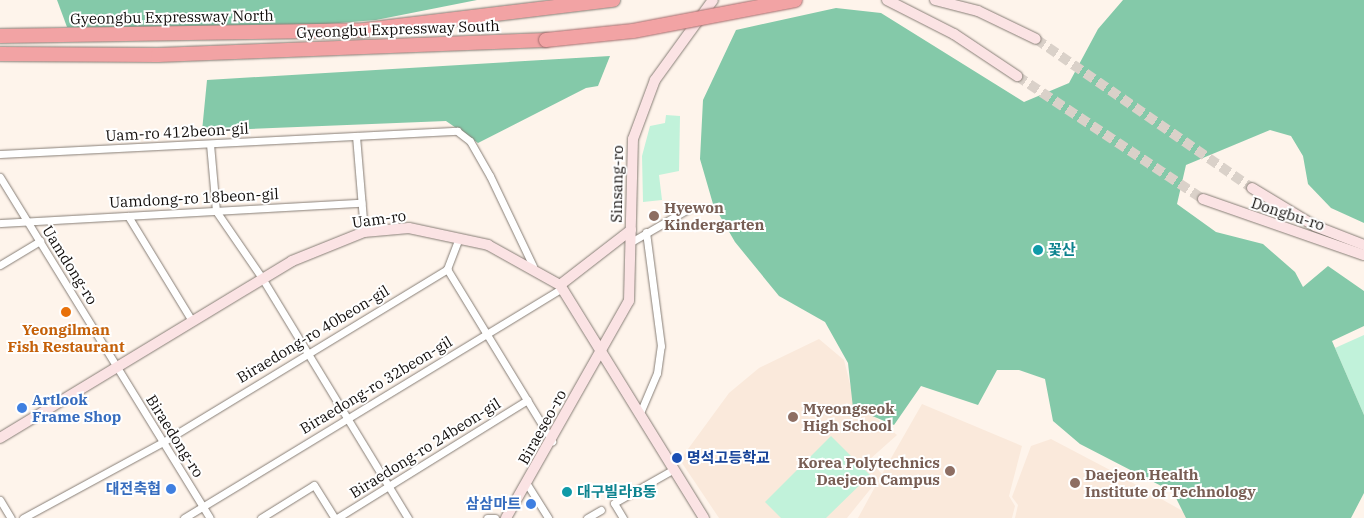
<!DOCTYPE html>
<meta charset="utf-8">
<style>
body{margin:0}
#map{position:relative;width:1364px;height:518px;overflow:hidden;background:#fef4eb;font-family:"IBM Plex Serif","Noto Sans KR",serif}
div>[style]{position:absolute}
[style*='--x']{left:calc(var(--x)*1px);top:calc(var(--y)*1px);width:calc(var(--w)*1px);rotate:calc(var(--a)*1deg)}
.built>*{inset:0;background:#fae9db}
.green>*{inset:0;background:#c1f2da}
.forest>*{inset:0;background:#84c9a9}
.secondary-tunnel>*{height:10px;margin-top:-5px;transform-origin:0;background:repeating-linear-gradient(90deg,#dad1c9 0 10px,transparent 0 15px)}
.roads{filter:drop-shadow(0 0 1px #877e76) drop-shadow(0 0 1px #877e76)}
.street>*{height:7px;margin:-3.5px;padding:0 3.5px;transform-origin:3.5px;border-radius:3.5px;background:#fff}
.secondary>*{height:10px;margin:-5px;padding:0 5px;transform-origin:5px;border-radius:5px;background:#fbe3e4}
.highway>*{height:14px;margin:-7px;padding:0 7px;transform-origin:7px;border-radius:7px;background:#f2a3a4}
.bridges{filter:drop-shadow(0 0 1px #a36e6e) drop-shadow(0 0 1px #a36e6e)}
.highway-bridge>*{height:14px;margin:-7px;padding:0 7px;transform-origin:7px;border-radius:7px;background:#f2a3a4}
.dots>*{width:14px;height:14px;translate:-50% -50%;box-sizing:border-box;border:2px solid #fff;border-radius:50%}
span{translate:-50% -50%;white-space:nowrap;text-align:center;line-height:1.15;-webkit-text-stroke:4px #fff;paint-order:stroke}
.street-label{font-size:15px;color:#110d0b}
.education-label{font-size:15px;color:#785e54;font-weight:700}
.left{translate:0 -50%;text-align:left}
.right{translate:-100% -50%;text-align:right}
.culture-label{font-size:15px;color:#0d838f;font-weight:700}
.food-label{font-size:15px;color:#c56008;font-weight:700}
.shop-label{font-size:15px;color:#366cbe;font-weight:700}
.transit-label{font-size:15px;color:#164399;font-weight:700}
</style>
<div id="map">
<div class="built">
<i style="clip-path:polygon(819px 339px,844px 360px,854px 400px,897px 435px,869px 460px,882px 474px,922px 404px,1022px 446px,1009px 496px,1015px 506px,1012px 518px,858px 518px,881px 476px,847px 518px,719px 518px,680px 460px,729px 393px,759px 368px)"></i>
<i style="clip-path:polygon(1051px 439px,1110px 470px,1195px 518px,1015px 518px,1018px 505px,1012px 497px,1031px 446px)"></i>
</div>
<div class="green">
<i style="clip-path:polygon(666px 115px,680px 116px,679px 171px,659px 175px,662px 200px,643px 202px,642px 156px,650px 126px,665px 123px)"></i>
<i style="clip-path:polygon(1364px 335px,1364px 415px,1335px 348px)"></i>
<i style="clip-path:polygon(831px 436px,870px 475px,826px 518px,781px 518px,765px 502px)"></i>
</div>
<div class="forest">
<i style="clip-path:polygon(57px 0,477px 0,376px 20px,289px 27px,67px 27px)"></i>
<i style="clip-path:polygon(1123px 0,1364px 0,1364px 223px,1331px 208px,1308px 184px,1303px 156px,1291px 136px,1270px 130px,1186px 165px,1177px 204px,1216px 232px,1263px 244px,1295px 272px,1303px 287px,1328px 266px,1364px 291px,1364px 326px,1332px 341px,1364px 415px,1364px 493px,1351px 518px,1186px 518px,1173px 492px,1080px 444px,1053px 421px,1045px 379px,1019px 370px,997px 370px,978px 405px,921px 386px,894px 425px,853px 408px,848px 363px,825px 322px,779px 296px,735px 242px,713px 204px,700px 159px,703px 100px,736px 30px,836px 8px,881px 13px,1024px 102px,1069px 83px,1098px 29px)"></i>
<i style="clip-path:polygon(610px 56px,598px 86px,586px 88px,478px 143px,446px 121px,202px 131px,207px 80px)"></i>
</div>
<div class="secondary-tunnel">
<i style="--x:1036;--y:39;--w:262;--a:34.6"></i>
<i style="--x:1017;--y:76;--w:223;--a:33.5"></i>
</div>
<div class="roads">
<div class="street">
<i style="--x:356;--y:136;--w:96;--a:85.2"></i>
<i style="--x:210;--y:144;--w:67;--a:84.9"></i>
<i style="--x:216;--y:211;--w:81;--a:55.5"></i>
<i style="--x:262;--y:278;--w:281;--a:58.7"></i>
<i style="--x:0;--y:154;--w:458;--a:-2.9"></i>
<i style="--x:457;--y:131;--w:16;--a:38"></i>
<i style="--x:470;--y:141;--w:40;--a:60.3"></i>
<i style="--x:490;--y:176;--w:100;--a:64.5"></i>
<i style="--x:0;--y:177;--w:400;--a:58.4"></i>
<i style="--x:128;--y:216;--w:123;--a:58.6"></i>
<i style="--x:0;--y:223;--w:362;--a:-3.2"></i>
<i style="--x:631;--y:242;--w:66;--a:-30.1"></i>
<i style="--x:0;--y:265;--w:47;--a:-31"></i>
<i style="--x:447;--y:269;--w:202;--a:58.6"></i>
<i style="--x:640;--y:413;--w:43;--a:-67"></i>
<i style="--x:657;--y:373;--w:27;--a:-82"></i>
<i style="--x:661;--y:346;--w:115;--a:-97.5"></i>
<i style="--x:527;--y:484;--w:40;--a:58"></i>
<i style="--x:0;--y:500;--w:21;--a:59"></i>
<i style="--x:23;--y:518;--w:159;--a:-28.5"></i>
<i style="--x:163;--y:442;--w:333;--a:-31.3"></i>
<i style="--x:447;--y:269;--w:34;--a:-69"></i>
<i style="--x:184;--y:518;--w:442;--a:-31.3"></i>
<i style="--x:261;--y:518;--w:62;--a:-31.9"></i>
<i style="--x:314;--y:485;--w:39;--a:58"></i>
<i style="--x:337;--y:518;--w:224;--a:-31.8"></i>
<i style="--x:487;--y:518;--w:8;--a:0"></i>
<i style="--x:587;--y:518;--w:16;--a:-30"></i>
<i style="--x:623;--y:518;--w:17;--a:-121"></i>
<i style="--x:614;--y:503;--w:69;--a:-29.5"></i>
</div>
<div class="secondary">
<i style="--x:887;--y:0;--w:75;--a:26.9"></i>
<i style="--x:954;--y:34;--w:76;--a:33.7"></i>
<i style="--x:935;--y:0;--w:44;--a:14.3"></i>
<i style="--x:978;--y:11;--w:64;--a:25.8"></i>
<i style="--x:1252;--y:188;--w:74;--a:31.1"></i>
<i style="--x:1315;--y:226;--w:53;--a:21.2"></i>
<i style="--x:1203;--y:199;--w:170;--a:19.2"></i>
<i style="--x:560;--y:285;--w:90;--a:-37.8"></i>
<i style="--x:0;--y:438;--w:341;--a:-31.2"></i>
<i style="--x:292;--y:261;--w:78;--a:-21.9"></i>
<i style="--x:364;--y:232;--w:45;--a:-5.1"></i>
<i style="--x:409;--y:228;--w:81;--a:12.1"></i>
<i style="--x:488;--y:245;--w:82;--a:29.1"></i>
<i style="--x:560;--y:285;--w:274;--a:58.3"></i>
<i style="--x:506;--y:518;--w:249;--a:-60.5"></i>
<i style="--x:629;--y:301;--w:162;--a:-88.6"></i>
<i style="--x:633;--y:139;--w:63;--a:-69.6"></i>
<i style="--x:655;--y:80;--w:99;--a:-54.1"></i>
</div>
<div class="highway">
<i style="--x:0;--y:36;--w:364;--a:-0.9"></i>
<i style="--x:364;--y:30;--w:251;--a:-6.9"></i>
<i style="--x:0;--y:54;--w:158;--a:0.4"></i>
<i style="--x:158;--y:55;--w:388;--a:-2.2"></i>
</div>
</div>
<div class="bridges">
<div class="highway-bridge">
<i style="--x:546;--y:40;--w:87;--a:-5.9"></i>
<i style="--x:633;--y:31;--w:165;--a:-10.8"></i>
</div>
</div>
<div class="dots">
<i style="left:654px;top:216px;background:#8d6e63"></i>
<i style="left:1038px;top:250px;background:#0f9aa8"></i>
<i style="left:66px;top:312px;background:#e8710a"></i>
<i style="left:22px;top:408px;background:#3f7fe0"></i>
<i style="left:793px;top:417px;background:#8d6e63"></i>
<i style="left:677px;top:458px;background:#1a4fb4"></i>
<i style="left:950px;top:471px;background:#8d6e63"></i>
<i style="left:1075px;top:483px;background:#8d6e63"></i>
<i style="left:171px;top:489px;background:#3f7fe0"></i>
<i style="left:567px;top:492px;background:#0f9aa8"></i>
<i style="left:531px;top:504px;background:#3f7fe0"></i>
</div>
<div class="street-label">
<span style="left:172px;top:17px;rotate:-1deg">Gyeongbu Expressway North</span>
<span style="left:398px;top:29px;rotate:-2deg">Gyeongbu Expressway South</span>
<span style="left:177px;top:132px;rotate:-3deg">Uam-ro 412beon-gil</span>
<span style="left:617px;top:184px;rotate:-89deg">Sinsang-ro</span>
<span style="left:194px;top:198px;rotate:-3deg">Uamdong-ro 18beon-gil</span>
<span style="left:1288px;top:214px;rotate:18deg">Dongbu-ro</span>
<span style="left:379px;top:219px;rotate:-8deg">Uam-ro</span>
<span style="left:70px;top:265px;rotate:58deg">Uamdong-ro</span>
<span style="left:313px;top:334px;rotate:-31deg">Biraedong-ro 40beon-gil</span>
<span style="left:376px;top:385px;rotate:-31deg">Biraedong-ro 32beon-gil</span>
<span style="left:542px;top:427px;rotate:-61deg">Biraeseo-ro</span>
<span style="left:175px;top:436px;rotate:58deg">Biraedong-ro</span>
<span style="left:425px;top:448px;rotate:-32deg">Biraedong-ro 24beon-gil</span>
</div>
<div class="education-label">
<span class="left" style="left:664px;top:216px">Hyewon<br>Kindergarten</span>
<span class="left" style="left:803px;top:417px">Myeongseok<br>High School</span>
<span class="right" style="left:940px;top:471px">Korea Polytechnics<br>Daejeon Campus</span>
<span class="left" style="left:1085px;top:483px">Daejeon Health<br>Institute of Technology</span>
</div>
<div class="culture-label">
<span class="left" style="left:1048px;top:250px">꽃산</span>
<span class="left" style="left:577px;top:492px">대구빌라B동</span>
</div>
<div class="food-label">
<span style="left:66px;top:338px">Yeongilman<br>Fish Restaurant</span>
</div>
<div class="shop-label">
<span class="left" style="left:32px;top:408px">Artlook<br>Frame Shop</span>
<span class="right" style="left:161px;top:489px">대전축협</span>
<span class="right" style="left:521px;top:504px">삼삼마트</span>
</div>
<div class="transit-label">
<span class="left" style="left:687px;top:458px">명석고등학교</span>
</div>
</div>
